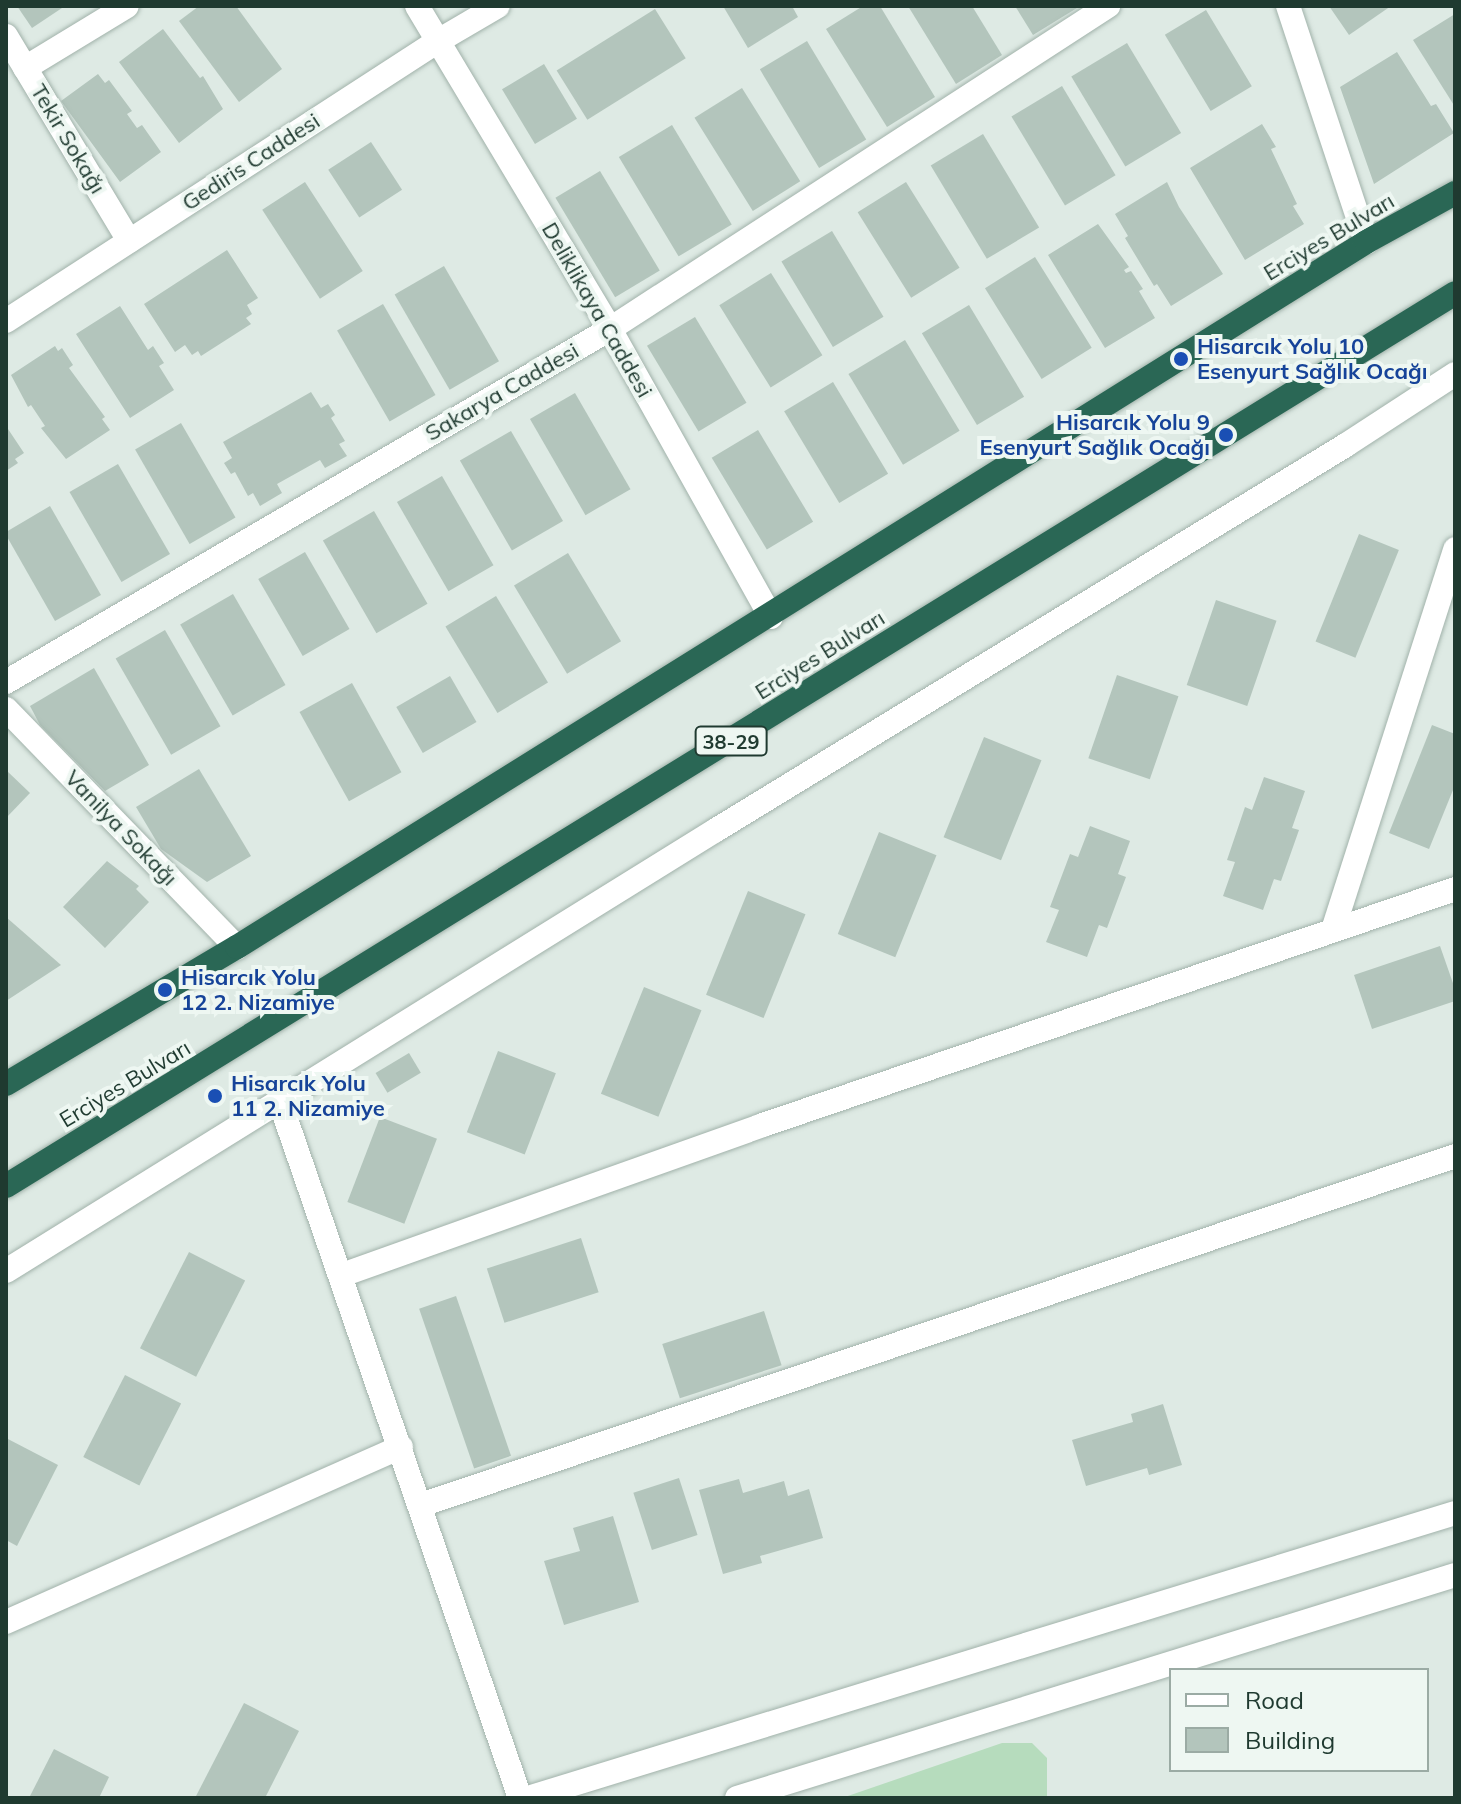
<!DOCTYPE html>
<meta charset="utf-8">
<style>
body{margin:0}
#map{position:relative;width:1461px;height:1804px;overflow:hidden;background:#deeae4;font-family:Mulish,sans-serif}
div>[style]{position:absolute}
[style*='--x']{left:calc(var(--x)*1px);top:calc(var(--y)*1px);width:calc(var(--w)*1px);rotate:calc(var(--a)*1deg)}
.green>*{inset:0;background:#b6dcbd}
.building>*{inset:0;background:#b3c5bc;transform-origin:0 0}
.roads{filter:drop-shadow(0 0 2px #a1b2aa) drop-shadow(0 0 2px #a1b2aa)}
.street>*{height:24px;margin:-12px;padding:0 12px;transform-origin:12px;border-radius:12px;background:#fff}
.secondary>*{height:24px;margin:-12px;padding:0 12px;transform-origin:12px;border-radius:12px;background:#fff}
.highway>*{height:24px;margin:-12px;padding:0 12px;transform-origin:12px;border-radius:12px;background:#2a6755}
.dots>*{width:22px;height:22px;translate:-50% -50%;box-sizing:border-box;border:4px solid #eef7f2;border-radius:50%}
span{translate:-50% -50%;white-space:nowrap;text-align:center;line-height:1.15;-webkit-text-stroke:8px #eef7f2;paint-order:stroke}
.shield-label span{padding:2px 6px;background:#eef7f2;border:2px solid;border-radius:6px;-webkit-text-stroke-width:0}
.shield-label{font-size:20px;color:#1f3a30;font-weight:700}
.street-label{font-size:22px;color:#1f3a30}
.transit-label{font-size:22px;color:#164399;font-weight:700}
.left{translate:0 -50%;text-align:left}
.right{translate:-100% -50%;text-align:right}
.frame{position:absolute;inset:0;border:8px solid #1f3a30;pointer-events:none}
.legend{position:absolute;left:1169px;top:1668px;width:260px;height:104px;box-sizing:border-box;background:#eef7f2;border:2px solid #9baba4;margin:0;padding:10px 14px;list-style:none;font-size:24px;color:#1f3a30}
.legend li{display:flex;align-items:center;gap:16px;height:40px}
.legend b{width:40px;border:2px solid #9baba4}
</style>
<div id="map">
<div class="green">
<i style="clip-path:polygon(1002px 1743px,1032px 1743px,1047px 1758px,1047px 1798px,842px 1798px)"></i>
</div>
<div class="building">
<i style="clip-path:polygon(17px 6px,65px 6px,32px 28px)"></i>
<i style="clip-path:polygon(199px 6px,236px 6px,282px 69px,239px 102px,179px 21px)"></i>
<i style="clip-path:polygon(723px 6px,792px 6px,798px 17px,748px 48px)"></i>
<i style="clip-path:polygon(863px 6px,880px 6px,935px 97px,887px 127px,826px 29px)"></i>
<i style="clip-path:polygon(908px 6px,972px 6px,1002px 55px,956px 84px)"></i>
<i style="clip-path:polygon(1015px 6px,1076px 6px,1077px 8px,1033px 35px)"></i>
<i style="clip-path:polygon(1329px 6px,1391px 6px,1349px 35px)"></i>
<i style="left:655px;top:9px;width:58px;height:116px;rotate:58deg"></i>
<i style="left:1206px;top:10px;width:89px;height:48px;rotate:59deg"></i>
<i style="clip-path:polygon(1455px 14px,1455px 107px,1413px 40px)"></i>
<i style="clip-path:polygon(163px 29px,200px 78px,203px 76px,223px 109px,179px 143px,119px 62px)"></i>
<i style="left:807px;top:41px;width:115px;height:55px;rotate:59deg"></i>
<i style="left:1127px;top:43px;width:105px;height:65px;rotate:59deg"></i>
<i style="clip-path:polygon(1397px 52px,1431px 106px,1436px 104px,1454px 133px,1374px 184px,1340px 87px)"></i>
<i style="left:544px;top:64px;width:64px;height:49px;rotate:59deg"></i>
<i style="clip-path:polygon(98px 74px,105px 83px,109px 80px,132px 111px,127px 114px,137px 128px,142px 125px,161px 152px,120px 182px,61px 101px)"></i>
<i style="left:1062px;top:86px;width:104px;height:59px;rotate:59deg"></i>
<i style="left:742px;top:88px;width:110px;height:56px;rotate:58deg"></i>
<i style="clip-path:polygon(1262px 124px,1276px 147px,1271px 149px,1297px 204px,1293px 206px,1304px 224px,1245px 260px,1190px 168px)"></i>
<i style="left:672px;top:125px;width:116px;height:62px;rotate:59deg"></i>
<i style="left:983px;top:134px;width:109px;height:61px;rotate:59deg"></i>
<i style="left:371px;top:142px;width:57px;height:51px;rotate:57deg"></i>
<i style="left:600px;top:171px;width:116px;height:52px;rotate:59deg"></i>
<i style="left:305px;top:182px;width:106px;height:51px;rotate:57deg"></i>
<i style="left:906px;top:182px;width:101px;height:57px;rotate:58deg"></i>
<i style="clip-path:polygon(1167px 182px,1179px 207px,1223px 274px,1171px 306px,1157px 284px,1154px 286px,1125px 238px,1128px 236px,1115px 214px)"></i>
<i style="clip-path:polygon(1098px 224px,1129px 267px,1124px 270px,1126px 273px,1131px 271px,1143px 289px,1139px 291px,1155px 318px,1105px 348px,1048px 255px)"></i>
<i style="left:832px;top:231px;width:100px;height:59px;rotate:59deg"></i>
<i style="clip-path:polygon(227px 250px,258px 298px,247px 305px,252px 314px,246px 318px,251px 324px,201px 356px,198px 351px,192px 355px,185px 345px,175px 352px,144px 304px)"></i>
<i style="left:1035px;top:257px;width:107px;height:59px;rotate:58deg"></i>
<i style="left:444px;top:266px;width:110px;height:57px;rotate:60deg"></i>
<i style="left:771px;top:273px;width:97px;height:61px;rotate:58deg"></i>
<i style="left:383px;top:304px;width:105px;height:53px;rotate:60deg"></i>
<i style="left:969px;top:305px;width:107px;height:55px;rotate:59deg"></i>
<i style="clip-path:polygon(120px 306px,148px 350px,153px 346px,164px 363px,159px 366px,174px 390px,130px 418px,76px 334px)"></i>
<i style="left:695px;top:317px;width:100px;height:56px;rotate:59deg"></i>
<i style="left:905px;top:340px;width:106px;height:66px;rotate:59deg"></i>
<i style="clip-path:polygon(55px 346px,58px 351px,62px 348px,73px 365px,69px 368px,105px 417px,102px 419px,110px 430px,66px 459px,41px 428px,45px 426px,31px 405px,28px 407px,11px 375px)"></i>
<i style="left:833px;top:382px;width:107px;height:57px;rotate:59deg"></i>
<i style="clip-path:polygon(311px 392px,321px 408px,328px 404px,335px 415px,331px 418px,345px 441px,339px 444px,347px 456px,325px 468px,320px 460px,277px 484px,282px 493px,260px 506px,253px 493px,248px 496px,235px 472px,231px 474px,224px 463px,232px 458px,223px 442px)"></i>
<i style="left:575px;top:393px;width:111px;height:52px;rotate:60deg"></i>
<i style="left:181px;top:423px;width:109px;height:53px;rotate:60deg"></i>
<i style="clip-path:polygon(6px 426px,24px 453px,15px 459px,18px 463px,6px 471px)"></i>
<i style="left:758px;top:430px;width:107px;height:54px;rotate:59deg"></i>
<i style="left:511px;top:431px;width:104px;height:59px;rotate:60deg"></i>
<i style="left:118px;top:464px;width:104px;height:56px;rotate:60deg"></i>
<i style="left:442px;top:476px;width:103px;height:52px;rotate:60deg"></i>
<i style="clip-path:polygon(50px 506px,101px 595px,55px 621px,6px 535px,6px 532px)"></i>
<i style="left:374px;top:511px;width:107px;height:59px;rotate:60deg"></i>
<i style="left:1359px;top:534px;width:43px;height:116px;rotate:22deg"></i>
<i style="left:305px;top:552px;width:89px;height:54px;rotate:60deg"></i>
<i style="left:568px;top:553px;width:103px;height:63px;rotate:59deg"></i>
<i style="left:233px;top:594px;width:105px;height:61px;rotate:60deg"></i>
<i style="left:496px;top:596px;width:101px;height:59px;rotate:59deg"></i>
<i style="left:1216px;top:600px;width:64px;height:90px;rotate:19deg"></i>
<i style="left:165px;top:630px;width:111px;height:57px;rotate:60deg"></i>
<i style="clip-path:polygon(94px 668px,149px 765px,105px 791px,40px 725px,30px 706px)"></i>
<i style="left:1117px;top:675px;width:65px;height:88px;rotate:19deg"></i>
<i style="left:450px;top:676px;width:53px;height:62px;rotate:60deg"></i>
<i style="left:352px;top:683px;width:102px;height:60px;rotate:61deg"></i>
<i style="clip-path:polygon(1432px 725px,1455px 734px,1455px 785px,1429px 849px,1389px 833px)"></i>
<i style="left:984px;top:737px;width:62px;height:108px;rotate:22deg"></i>
<i style="clip-path:polygon(199px 769px,251px 856px,207px 882px,161px 849px,136px 807px)"></i>
<i style="clip-path:polygon(6px 770px,30px 793px,6px 818px)"></i>
<i style="clip-path:polygon(1264px 777px,1305px 791px,1292px 828px,1299px 830px,1281px 881px,1274px 879px,1263px 910px,1223px 896px,1235px 862px,1227px 860px,1245px 807px,1252px 810px)"></i>
<i style="clip-path:polygon(1090px 826px,1130px 841px,1118px 874px,1126px 877px,1107px 928px,1099px 925px,1087px 957px,1046px 942px,1059px 910px,1050px 907px,1070px 854px,1078px 857px)"></i>
<i style="left:879px;top:832px;width:62px;height:110px;rotate:22deg"></i>
<i style="clip-path:polygon(107px 861px,139px 886px,136px 889px,149px 902px,105px 948px,63px 907px)"></i>
<i style="left:748px;top:891px;width:62px;height:112px;rotate:22deg"></i>
<i style="clip-path:polygon(6px 917px,61px 965px,6px 1001px)"></i>
<i style="clip-path:polygon(1440px 946px,1455px 989px,1455px 1001px,1372px 1029px,1354px 975px)"></i>
<i style="left:644px;top:987px;width:62px;height:115px;rotate:22deg"></i>
<i style="left:498px;top:1051px;width:62px;height:87px;rotate:21deg"></i>
<i style="left:409px;top:1053px;width:23px;height:39px;rotate:59deg"></i>
<i style="left:380px;top:1117px;width:61px;height:91px;rotate:21deg"></i>
<i style="left:581px;top:1238px;width:57px;height:99px;rotate:72deg"></i>
<i style="left:189px;top:1252px;width:63px;height:108px;rotate:27deg"></i>
<i style="left:456px;top:1296px;width:169px;height:39px;rotate:71deg"></i>
<i style="left:764px;top:1311px;width:57px;height:107px;rotate:72deg"></i>
<i style="left:125px;top:1375px;width:63px;height:92px;rotate:27deg"></i>
<i style="clip-path:polygon(1163px 1404px,1182px 1465px,1149px 1475px,1147px 1468px,1086px 1486px,1072px 1440px,1133px 1422px,1131px 1414px)"></i>
<i style="clip-path:polygon(6px 1438px,58px 1465px,17px 1546px,6px 1540px)"></i>
<i style="left:679px;top:1478px;width:60px;height:48px;rotate:72deg"></i>
<i style="clip-path:polygon(739px 1479px,743px 1493px,784px 1481px,788px 1496px,809px 1489px,823px 1538px,760px 1556px,762px 1563px,723px 1574px,699px 1490px)"></i>
<i style="clip-path:polygon(613px 1516px,639px 1602px,564px 1625px,544px 1561px,580px 1551px,573px 1528px)"></i>
<i style="clip-path:polygon(244px 1703px,299px 1731px,265px 1798px,195px 1798px)"></i>
<i style="clip-path:polygon(54px 1749px,109px 1777px,99px 1798px,29px 1798px)"></i>
</div>
<div class="roads">
<div class="street">
<i style="--x:1288;--y:6;--w:249;--a:71.7"></i>
<i style="--x:6;--y:36;--w:239;--a:59"></i>
<i style="--x:25;--y:68;--w:119;--a:-31.3"></i>
<i style="--x:6;--y:321;--w:515;--a:-32.95"></i>
<i style="--x:438;--y:41;--w:69;--a:-30.3"></i>
<i style="--x:6;--y:682;--w:700;--a:-30.3"></i>
<i style="--x:610;--y:329;--w:594;--a:-32.97"></i>
<i style="--x:6;--y:709;--w:332;--a:45.9"></i>
<i style="--x:1333;--y:930;--w:400;--a:-72.2"></i>
<i style="--x:280;--y:1102;--w:736;--a:70.97"></i>
<i style="--x:6;--y:1271;--w:836;--a:-31.85"></i>
<i style="--x:716;--y:830;--w:738;--a:-31.43"></i>
<i style="--x:1346;--y:445;--w:130;--a:-33.1"></i>
<i style="--x:342;--y:1275;--w:447;--a:-19.6"></i>
<i style="--x:763;--y:1125;--w:731;--a:-18.83"></i>
<i style="--x:421;--y:1505;--w:1091;--a:-18.65"></i>
<i style="--x:6;--y:1622;--w:432;--a:-23.9"></i>
<i style="--x:528;--y:1798;--w:970;--a:-17.09"></i>
<i style="--x:737;--y:1798;--w:752;--a:-17.25"></i>
</div>
<div class="secondary">
<i style="--x:417;--y:6;--w:376;--a:59.1"></i>
<i style="--x:610;--y:329;--w:330;--a:60.8"></i>
</div>
<div class="highway">
<i style="--x:6;--y:1084;--w:269;--a:-30.7"></i>
<i style="--x:237;--y:947;--w:1331;--a:-31.98"></i>
<i style="--x:1366;--y:242;--w:102;--a:-28.8"></i>
<i style="--x:6;--y:1186;--w:1702;--a:-31.64"></i>
</div>
</div>
<div class="dots">
<i style="left:1181px;top:359px;background:#1a4fb4"></i>
<i style="left:1226px;top:435px;background:#1a4fb4"></i>
<i style="left:165px;top:990px;background:#1a4fb4"></i>
<i style="left:215px;top:1096px;background:#1a4fb4"></i>
</div>
<div class="shield-label">
<span style="left:731px;top:741px">38-29</span>
</div>
<div class="street-label">
<span style="left:68px;top:139px;rotate:59deg">Tekir Sokağı</span>
<span style="left:251px;top:162px;rotate:-33deg">Gediris Caddesi</span>
<span style="left:1329px;top:237px;rotate:-31deg">Erciyes Bulvarı</span>
<span style="left:597px;top:310px;rotate:60deg">Deliklikaya Caddesi</span>
<span style="left:502px;top:392px;rotate:-30deg">Sakarya Caddesi</span>
<span style="left:820px;top:655px;rotate:-32deg">Erciyes Bulvarı</span>
<span style="left:121px;top:828px;rotate:46deg">Vanilya Sokağı</span>
<span style="left:125px;top:1084px;rotate:-31deg">Erciyes Bulvarı</span>
</div>
<div class="transit-label">
<span class="left" style="left:1197px;top:359px">Hisarcık Yolu 10<br>Esenyurt Sağlık Ocağı</span>
<span class="right" style="left:1210px;top:435px">Hisarcık Yolu 9<br>Esenyurt Sağlık Ocağı</span>
<span class="left" style="left:181px;top:990px">Hisarcık Yolu<br>12 2. Nizamiye</span>
<span class="left" style="left:231px;top:1096px">Hisarcık Yolu<br>11 2. Nizamiye</span>
</div>
<div class="frame"></div>
<ul class="legend">
<li><b style="height:10px;background:#fff"></b>Road</li>
<li><b style="height:22px;background:#b3c5bc"></b>Building</li>
</ul>
</div>
